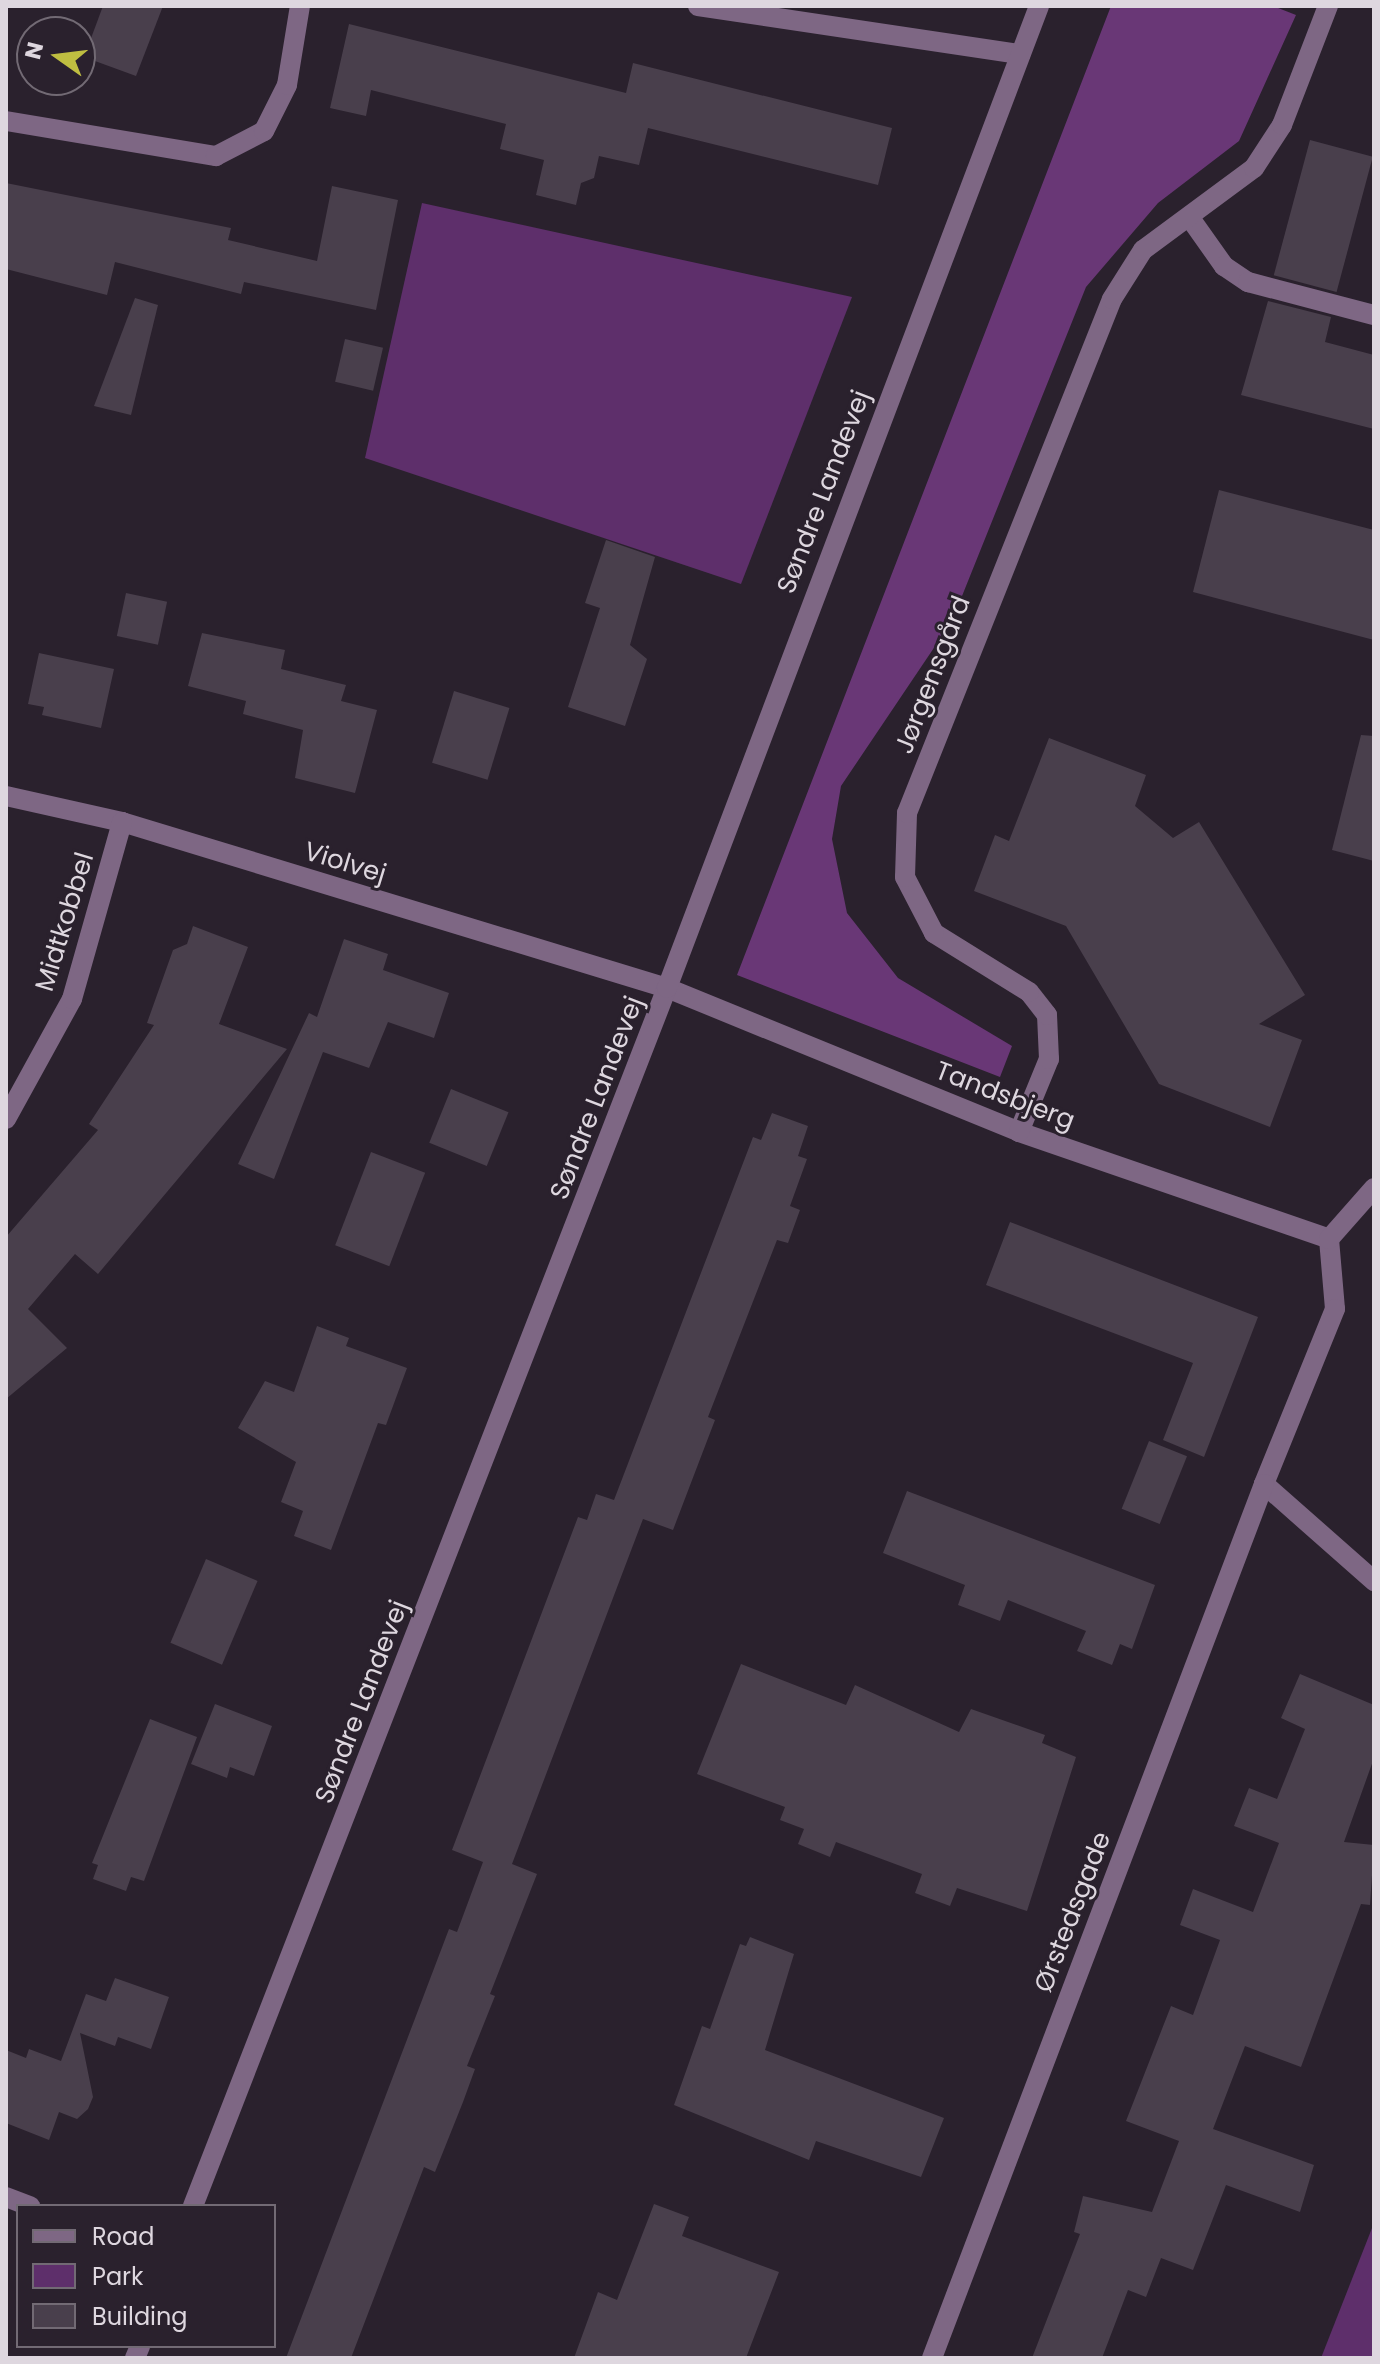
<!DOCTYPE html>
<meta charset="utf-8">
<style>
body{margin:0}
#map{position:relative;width:1380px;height:2364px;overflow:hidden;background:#2a212d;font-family:Poppins,sans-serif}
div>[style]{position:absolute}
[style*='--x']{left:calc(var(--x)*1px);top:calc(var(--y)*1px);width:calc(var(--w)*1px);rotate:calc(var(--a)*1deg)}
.green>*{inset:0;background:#5e2f6b}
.forest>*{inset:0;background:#693776}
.building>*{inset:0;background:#493f4c;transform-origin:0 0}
.minor>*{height:20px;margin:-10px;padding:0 10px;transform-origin:10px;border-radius:10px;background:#7e6784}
span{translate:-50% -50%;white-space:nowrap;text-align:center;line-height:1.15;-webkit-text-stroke:6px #2a212d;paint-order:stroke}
.street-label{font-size:26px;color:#ded7df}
.frame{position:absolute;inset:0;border:8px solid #ded7df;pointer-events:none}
.legend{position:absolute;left:16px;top:2204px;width:260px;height:144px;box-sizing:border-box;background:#2a212d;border:2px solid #726a74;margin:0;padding:10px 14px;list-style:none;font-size:24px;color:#ded7df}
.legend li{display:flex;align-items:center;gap:16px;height:40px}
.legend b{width:40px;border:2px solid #726a74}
.north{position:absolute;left:16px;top:16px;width:80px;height:80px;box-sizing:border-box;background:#2a212d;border:2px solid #726a74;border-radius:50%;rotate:284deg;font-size:22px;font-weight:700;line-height:32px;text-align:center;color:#ded7df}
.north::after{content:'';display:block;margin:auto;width:28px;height:36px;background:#bfbe41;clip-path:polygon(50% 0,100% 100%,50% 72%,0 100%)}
</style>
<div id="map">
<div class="green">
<i style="clip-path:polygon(422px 203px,852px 297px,741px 584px,365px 458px)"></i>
<i style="clip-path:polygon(1374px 2223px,1374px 2358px,1321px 2358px)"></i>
</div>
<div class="forest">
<i style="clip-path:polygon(1111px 6px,1273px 6px,1296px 15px,1239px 141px,1158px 203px,1086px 287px,952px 621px,841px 786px,832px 839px,847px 913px,898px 978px,1012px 1046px,1000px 1077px,737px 975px)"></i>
</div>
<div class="building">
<i style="clip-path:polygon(103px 6px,163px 6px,136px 76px,84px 57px)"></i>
<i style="clip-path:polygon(349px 24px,626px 93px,633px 63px,892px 128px,878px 185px,648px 128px,639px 165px,599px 156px,594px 178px,581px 183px,576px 205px,536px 195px,544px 160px,500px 149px,506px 124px,371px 90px,366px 116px,330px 108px)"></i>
<i style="left:1310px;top:140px;width:65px;height:140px;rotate:15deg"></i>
<i style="clip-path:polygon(6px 183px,231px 228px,228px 240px,317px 261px,332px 186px,398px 200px,376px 310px,244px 282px,241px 294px,115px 262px,107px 295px,6px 269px)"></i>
<i style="clip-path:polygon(135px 298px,158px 305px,131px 415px,94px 406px)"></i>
<i style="clip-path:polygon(1268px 301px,1331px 317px,1325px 342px,1374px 355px,1374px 429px,1241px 395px)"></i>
<i style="left:345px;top:339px;width:39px;height:44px;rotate:13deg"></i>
<i style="clip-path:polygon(1219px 490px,1374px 530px,1374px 640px,1193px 592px)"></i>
<i style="clip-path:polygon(606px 540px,655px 557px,630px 645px,647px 659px,625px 726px,568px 707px,600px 608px,585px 603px)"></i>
<i style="left:126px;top:593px;width:42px;height:44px;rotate:12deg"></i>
<i style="clip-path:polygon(202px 633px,285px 650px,281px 669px,346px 685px,341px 701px,377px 710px,355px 793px,295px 778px,303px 730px,243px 714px,246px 701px,188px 686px)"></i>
<i style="clip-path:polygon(39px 653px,114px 669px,101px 728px,42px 715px,44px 707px,28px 704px)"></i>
<i style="left:454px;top:691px;width:58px;height:75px;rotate:17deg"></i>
<i style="clip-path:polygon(1361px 735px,1374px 736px,1374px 861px,1332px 850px)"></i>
<i style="clip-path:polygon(1049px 738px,1146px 775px,1135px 806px,1173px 838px,1199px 822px,1305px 995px,1259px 1024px,1302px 1040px,1270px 1127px,1159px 1084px,1066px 926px,974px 891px,995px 835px,1009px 841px)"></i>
<i style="clip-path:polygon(193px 926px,248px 947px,219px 1024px,287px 1049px,98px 1274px,75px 1254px,28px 1309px,67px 1348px,6px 1399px,6px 1237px,98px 1130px,89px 1124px,154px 1025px,147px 1023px,173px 950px,187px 944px)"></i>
<i style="clip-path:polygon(344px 939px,388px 954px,383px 970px,449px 993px,434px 1038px,388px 1022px,369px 1068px,323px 1052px,274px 1179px,238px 1164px,309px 1013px,317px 1017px)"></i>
<i style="left:451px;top:1089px;width:62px;height:58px;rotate:22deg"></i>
<i style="clip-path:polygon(772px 1113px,808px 1126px,798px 1156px,807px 1159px,790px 1206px,800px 1210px,788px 1243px,777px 1240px,708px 1417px,715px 1420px,673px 1530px,643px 1519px,512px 1864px,537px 1874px,490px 1994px,495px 1996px,467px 2066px,475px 2069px,463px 2102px,435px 2172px,424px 2167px,351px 2358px,286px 2358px,449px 1929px,457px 1932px,483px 1862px,452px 1850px,578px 1517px,587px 1520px,596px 1494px,614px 1500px,753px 1137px,761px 1140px)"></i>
<i style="left:371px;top:1152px;width:58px;height:100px;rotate:21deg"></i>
<i style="clip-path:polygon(1010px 1222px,1258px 1317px,1204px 1457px,1163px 1440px,1193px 1363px,986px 1285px)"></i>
<i style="clip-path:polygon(317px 1326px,349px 1338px,346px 1346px,407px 1368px,386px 1425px,378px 1423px,331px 1550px,294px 1536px,303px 1511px,281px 1502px,296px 1462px,238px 1428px,265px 1381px,294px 1392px)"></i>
<i style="left:1149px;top:1441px;width:41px;height:73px;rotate:22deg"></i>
<i style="clip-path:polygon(907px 1491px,1155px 1585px,1132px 1649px,1120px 1644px,1112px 1665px,1077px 1651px,1086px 1631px,1008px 1600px,1000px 1621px,958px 1605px,965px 1585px,883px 1553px)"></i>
<i style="left:206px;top:1559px;width:56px;height:91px;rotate:23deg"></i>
<i style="clip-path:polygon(741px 1664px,846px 1705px,855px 1685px,959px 1732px,971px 1709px,1045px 1735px,1042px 1743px,1076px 1757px,1027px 1911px,957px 1888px,950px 1906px,915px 1893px,922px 1874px,836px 1842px,830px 1857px,798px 1844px,804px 1829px,780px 1820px,785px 1807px,697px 1774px)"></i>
<i style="clip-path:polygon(1300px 1674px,1374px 1705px,1374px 1758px,1344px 1842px,1374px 1845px,1370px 1905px,1361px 1904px,1301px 2067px,1245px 2046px,1213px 2129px,1314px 2165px,1300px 2212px,1226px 2185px,1193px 2270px,1161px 2258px,1146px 2297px,1128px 2290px,1102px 2358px,1032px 2358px,1080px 2234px,1074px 2232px,1083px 2196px,1152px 2212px,1179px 2141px,1126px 2121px,1171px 2006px,1193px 2015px,1220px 1940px,1180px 1925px,1193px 1889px,1253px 1912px,1279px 1843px,1234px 1826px,1249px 1788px,1277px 1799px,1305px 1729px,1281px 1718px)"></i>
<i style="clip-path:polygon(215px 1704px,272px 1726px,254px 1776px,230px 1767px,227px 1778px,191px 1764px)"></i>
<i style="clip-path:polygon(150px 1719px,197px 1737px,144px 1881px,131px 1877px,126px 1891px,93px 1879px,98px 1865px,92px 1863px)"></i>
<i style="clip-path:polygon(750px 1937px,794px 1954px,765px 2050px,944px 2118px,921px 2177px,816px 2141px,809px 2160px,674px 2105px,702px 2026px,710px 2029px,740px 1944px,746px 1946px)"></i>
<i style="clip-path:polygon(115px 1978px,169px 1997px,151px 2049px,118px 2037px,115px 2046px,80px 2033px,93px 2097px,88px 2109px,77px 2119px,59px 2112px,49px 2140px,6px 2123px,6px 2050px,26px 2058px,29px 2049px,61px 2061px,86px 1994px,106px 2001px)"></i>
<i style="clip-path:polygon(654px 2204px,689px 2217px,682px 2236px,779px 2272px,746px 2358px,574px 2358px,598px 2292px,617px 2300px)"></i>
</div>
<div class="minor">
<i style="--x:698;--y:6;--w:326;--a:8.5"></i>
<i style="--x:6;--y:121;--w:213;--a:9.5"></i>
<i style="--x:216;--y:156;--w:54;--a:-27.5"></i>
<i style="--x:264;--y:131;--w:51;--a:-63.4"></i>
<i style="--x:287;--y:85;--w:80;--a:-80.7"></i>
<i style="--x:1190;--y:218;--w:59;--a:54.7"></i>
<i style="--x:1224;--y:266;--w:29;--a:34"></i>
<i style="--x:1248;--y:282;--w:130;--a:14.7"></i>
<i style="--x:6;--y:796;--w:119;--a:12.6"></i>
<i style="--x:122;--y:822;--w:570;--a:16.94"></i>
<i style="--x:667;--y:988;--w:380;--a:22.2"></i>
<i style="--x:1019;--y:1132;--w:328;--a:19"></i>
<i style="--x:1329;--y:1239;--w:70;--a:85.1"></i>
<i style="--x:1335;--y:1309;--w:189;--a:112.1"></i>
<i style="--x:1264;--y:1484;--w:147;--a:41.4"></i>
<i style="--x:6;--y:1119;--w:137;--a:-61.2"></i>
<i style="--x:72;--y:999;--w:184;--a:-74.2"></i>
<i style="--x:1019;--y:1132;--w:79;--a:-67.7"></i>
<i style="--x:1049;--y:1059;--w:44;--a:-92.6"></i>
<i style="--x:1047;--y:1015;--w:29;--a:-128"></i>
<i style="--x:1029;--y:992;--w:112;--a:-148.2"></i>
<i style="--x:934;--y:933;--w:63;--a:-117.4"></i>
<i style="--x:905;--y:877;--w:64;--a:-88.2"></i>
<i style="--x:907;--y:813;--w:553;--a:-68.26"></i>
<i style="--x:1112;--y:299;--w:58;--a:-57.7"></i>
<i style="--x:1143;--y:250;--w:138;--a:-36.5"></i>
<i style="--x:1254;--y:168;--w:51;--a:-56.9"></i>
<i style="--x:1282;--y:125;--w:128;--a:-68.9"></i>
<i style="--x:1329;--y:1239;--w:68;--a:-48.6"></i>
<i style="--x:6;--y:2197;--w:26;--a:21"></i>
<i style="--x:193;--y:2206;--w:1307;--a:-68.74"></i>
<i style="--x:667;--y:988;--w:1050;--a:-69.25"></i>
<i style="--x:135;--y:2358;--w:13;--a:-67"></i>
<i style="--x:932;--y:2358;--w:935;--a:-69.2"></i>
</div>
<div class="street-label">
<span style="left:824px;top:492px;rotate:-69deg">Søndre Landevej</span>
<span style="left:933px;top:675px;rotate:-69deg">Jørgensgård</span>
<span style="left:345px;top:863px;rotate:17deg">Violvej</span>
<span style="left:65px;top:922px;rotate:-73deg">Midtkobbel</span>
<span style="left:1005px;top:1096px;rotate:21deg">Tandsbjerg</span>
<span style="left:597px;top:1098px;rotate:-69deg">Søndre Landevej</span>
<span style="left:362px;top:1702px;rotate:-69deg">Søndre Landevej</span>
<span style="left:1073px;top:1912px;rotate:-69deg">Ørstedsgade</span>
</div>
<div class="frame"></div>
<ul class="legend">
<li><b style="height:10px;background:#7e6784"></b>Road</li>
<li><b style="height:22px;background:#5e2f6b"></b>Park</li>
<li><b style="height:22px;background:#493f4c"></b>Building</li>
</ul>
<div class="north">N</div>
</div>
